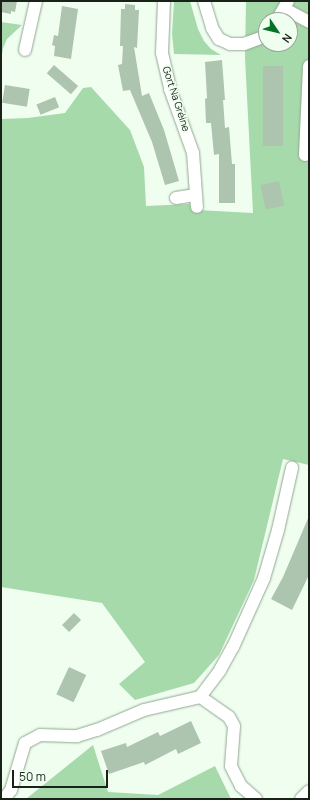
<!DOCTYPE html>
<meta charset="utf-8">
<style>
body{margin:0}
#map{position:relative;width:310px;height:800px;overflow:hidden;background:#f0fef0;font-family:Manrope,sans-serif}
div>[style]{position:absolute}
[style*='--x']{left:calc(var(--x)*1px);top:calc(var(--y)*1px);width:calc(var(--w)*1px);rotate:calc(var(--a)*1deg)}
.green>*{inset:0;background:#a7daab}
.building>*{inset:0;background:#adc4ae;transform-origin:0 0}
.roads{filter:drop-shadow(0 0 1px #90a791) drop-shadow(0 0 1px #90a791)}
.street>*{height:12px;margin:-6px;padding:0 6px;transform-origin:6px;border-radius:6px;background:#fff}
span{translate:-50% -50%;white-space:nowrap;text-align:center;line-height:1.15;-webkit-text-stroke:3px #f0fef0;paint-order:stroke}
.street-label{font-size:10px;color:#192119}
.frame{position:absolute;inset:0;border:2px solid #192119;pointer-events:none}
.north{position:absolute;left:258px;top:12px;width:40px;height:40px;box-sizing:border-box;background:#f0fef0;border:1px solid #9aa69a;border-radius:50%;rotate:125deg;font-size:11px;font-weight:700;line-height:16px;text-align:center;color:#192119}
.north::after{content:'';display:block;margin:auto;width:14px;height:18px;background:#057325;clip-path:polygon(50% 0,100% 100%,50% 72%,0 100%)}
.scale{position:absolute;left:12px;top:770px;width:96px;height:18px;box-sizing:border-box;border:2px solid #192119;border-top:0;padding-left:5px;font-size:12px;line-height:14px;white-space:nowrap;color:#192119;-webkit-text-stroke:3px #f0fef0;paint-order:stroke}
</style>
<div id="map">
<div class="green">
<i style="clip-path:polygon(174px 1px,190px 1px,198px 29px,204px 41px,211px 49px,221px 55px,174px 54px,172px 34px)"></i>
<i style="clip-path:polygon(evenodd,246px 1px,309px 1px,309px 465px,283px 459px,254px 580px,219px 655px,194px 683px,135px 700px,119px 684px,145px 662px,102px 603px,1px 587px,1px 119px,28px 118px,65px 113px,83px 88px,91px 87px,130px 130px,144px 167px,146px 206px,189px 204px,197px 210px,253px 213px,245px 58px,246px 1px,266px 20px,290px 20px,290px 44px,266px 44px,266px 20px)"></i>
<i style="clip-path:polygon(1px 22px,22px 25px,7px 39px,3px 48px,1px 62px)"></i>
<i style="clip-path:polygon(93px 745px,108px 792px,158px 795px,215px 766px,231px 799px,26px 799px)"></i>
</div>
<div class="building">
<i style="clip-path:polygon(1px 1px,17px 1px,15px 12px,11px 11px,11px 14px,1px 12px)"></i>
<i style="clip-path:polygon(125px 4px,135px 5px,135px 10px,139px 10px,137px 48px,134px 47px,142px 96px,149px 93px,164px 130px,179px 181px,165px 185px,152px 142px,130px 90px,123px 91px,118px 65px,122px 64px,123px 46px,120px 46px,121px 9px,125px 9px)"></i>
<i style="clip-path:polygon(62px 6px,78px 9px,71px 59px,54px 56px,55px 46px,52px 45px,54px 35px,58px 36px)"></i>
<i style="clip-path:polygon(222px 60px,225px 100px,223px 100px,225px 128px,229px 127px,232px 164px,235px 164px,235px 203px,219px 203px,219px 154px,214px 155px,211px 123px,206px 123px,205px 99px,207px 98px,205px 62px)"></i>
<i style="left:54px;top:65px;width:32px;height:11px;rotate:41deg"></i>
<i style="left:263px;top:66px;width:20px;height:80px"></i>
<i style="left:5px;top:85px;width:25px;height:18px;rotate:9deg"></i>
<i style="left:55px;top:97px;width:11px;height:20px;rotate:68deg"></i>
<i style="left:279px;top:181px;width:25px;height:19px;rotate:78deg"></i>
<i style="clip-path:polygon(309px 516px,309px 575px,292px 610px,271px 599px,283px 577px)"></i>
<i style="left:74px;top:613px;width:10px;height:17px;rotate:45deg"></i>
<i style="left:69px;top:667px;width:19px;height:30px;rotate:25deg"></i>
<i style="clip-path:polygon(191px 721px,201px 743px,178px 754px,176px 749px,145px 765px,144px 762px,109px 774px,101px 751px,126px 743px,127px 747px,158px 732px,160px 736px)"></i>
</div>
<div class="roads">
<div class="street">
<i style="--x:164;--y:1;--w:52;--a:92.2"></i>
<i style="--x:162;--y:53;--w:37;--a:77"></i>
<i style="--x:170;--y:89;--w:68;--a:70.2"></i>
<i style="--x:193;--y:153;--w:54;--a:85.8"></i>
<i style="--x:204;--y:1;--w:28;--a:73"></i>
<i style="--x:212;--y:28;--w:13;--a:58"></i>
<i style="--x:219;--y:39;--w:12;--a:24"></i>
<i style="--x:230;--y:44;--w:14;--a:0"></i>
<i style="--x:244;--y:44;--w:23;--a:-20"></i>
<i style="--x:285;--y:9;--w:27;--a:28"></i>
<i style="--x:277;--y:20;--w:22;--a:-60"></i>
<i style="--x:25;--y:50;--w:50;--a:-77.3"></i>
<i style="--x:305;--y:155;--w:89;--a:-87.4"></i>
<i style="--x:176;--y:198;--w:20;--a:-9"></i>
<i style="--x:4;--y:799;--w:11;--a:-52"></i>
<i style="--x:11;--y:790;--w:49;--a:-73.4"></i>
<i style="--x:25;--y:743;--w:17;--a:-28"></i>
<i style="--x:40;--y:735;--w:37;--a:2"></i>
<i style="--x:77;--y:736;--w:21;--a:-17"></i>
<i style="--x:97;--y:730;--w:51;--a:-23.1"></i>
<i style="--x:144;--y:710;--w:57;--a:-13.1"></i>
<i style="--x:256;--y:799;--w:20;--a:-139"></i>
<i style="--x:241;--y:786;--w:22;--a:-117"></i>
<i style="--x:231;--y:766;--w:40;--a:-85.7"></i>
<i style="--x:234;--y:726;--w:10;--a:-119"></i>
<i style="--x:229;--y:717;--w:35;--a:-145"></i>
<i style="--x:200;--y:697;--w:34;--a:-53"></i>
<i style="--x:220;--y:670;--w:26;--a:-61"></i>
<i style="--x:233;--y:647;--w:76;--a:-65.8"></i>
<i style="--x:264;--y:578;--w:50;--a:-73.7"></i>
<i style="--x:278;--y:530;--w:64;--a:-77.3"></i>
<i style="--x:301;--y:799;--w:11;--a:-45"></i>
</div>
</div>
<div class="street-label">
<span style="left:176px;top:99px;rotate:72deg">Gort Na Gréine</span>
</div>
<div class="frame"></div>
<div class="north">N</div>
<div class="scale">50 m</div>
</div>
